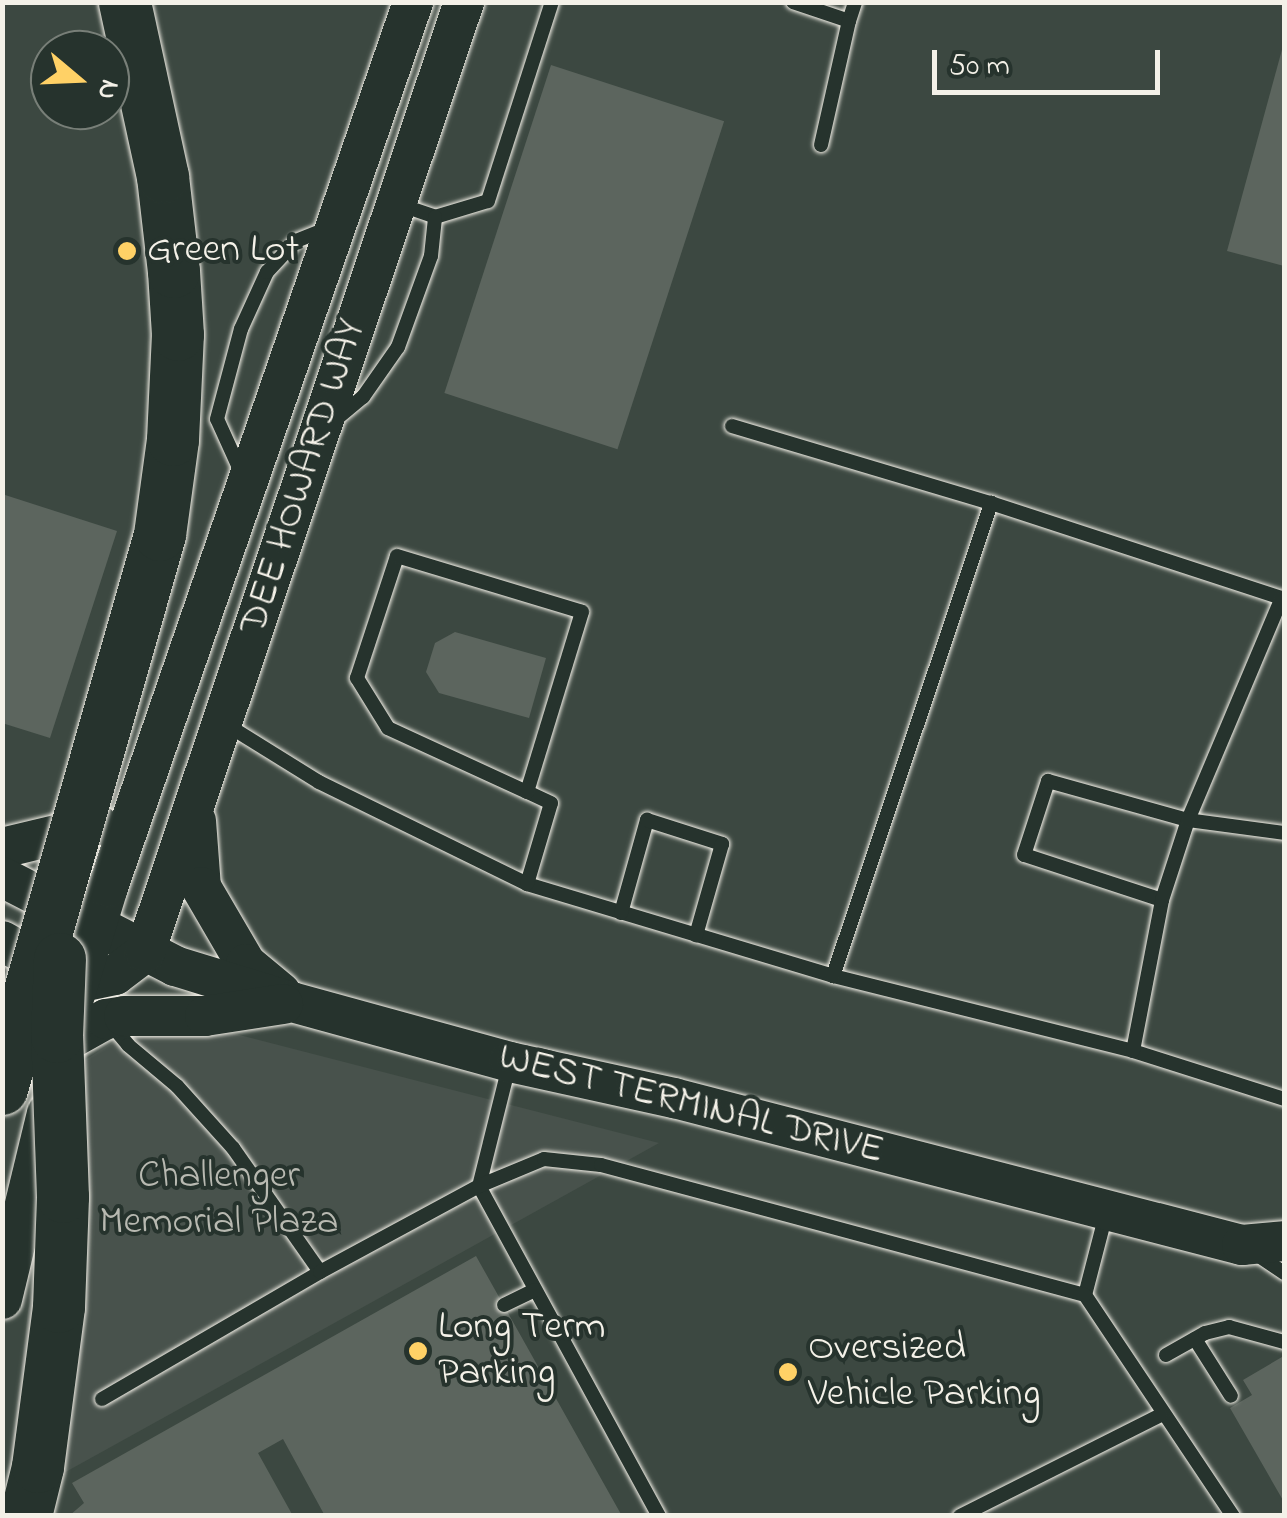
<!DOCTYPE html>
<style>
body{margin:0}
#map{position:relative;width:1287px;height:1518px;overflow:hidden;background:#2e3b34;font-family:"Indie Flower",sans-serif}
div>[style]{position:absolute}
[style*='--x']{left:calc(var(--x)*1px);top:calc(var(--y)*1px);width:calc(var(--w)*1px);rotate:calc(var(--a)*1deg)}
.built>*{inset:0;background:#3c4841}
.green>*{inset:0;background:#48524c}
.building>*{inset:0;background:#5c655e;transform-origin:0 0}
.roads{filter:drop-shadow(0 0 2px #f4f1e8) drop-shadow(0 0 2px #f4f1e8)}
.service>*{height:14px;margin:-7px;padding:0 7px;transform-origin:7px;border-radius:7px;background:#26332d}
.secondary>*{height:40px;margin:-20px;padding:0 20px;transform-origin:20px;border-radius:20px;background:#26332d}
.bridges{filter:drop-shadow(0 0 2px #f4f1e8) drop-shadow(0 0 2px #f4f1e8)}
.motorway-bridge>*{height:52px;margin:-26px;padding:0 26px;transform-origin:26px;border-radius:26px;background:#26332d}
.dots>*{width:28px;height:28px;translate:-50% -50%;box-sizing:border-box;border:5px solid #26332d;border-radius:50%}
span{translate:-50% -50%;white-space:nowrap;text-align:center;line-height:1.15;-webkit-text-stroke:8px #26332d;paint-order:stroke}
.poi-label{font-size:40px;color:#f4f1e8}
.left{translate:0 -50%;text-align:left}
.street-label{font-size:40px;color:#f4f1e8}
.park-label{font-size:40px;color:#b8b9b1}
.frame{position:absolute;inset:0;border:5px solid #f4f1e8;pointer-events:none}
.north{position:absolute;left:30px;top:30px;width:100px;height:100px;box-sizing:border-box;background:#26332d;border:2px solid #787f78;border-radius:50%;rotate:109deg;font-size:28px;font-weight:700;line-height:40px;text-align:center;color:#f4f1e8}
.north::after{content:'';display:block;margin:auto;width:35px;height:45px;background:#ffd166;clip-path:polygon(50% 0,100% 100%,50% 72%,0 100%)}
.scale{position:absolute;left:932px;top:50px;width:228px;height:45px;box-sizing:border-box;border:5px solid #f4f1e8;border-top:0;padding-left:12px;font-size:30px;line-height:35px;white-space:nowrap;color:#f4f1e8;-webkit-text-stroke:8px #26332d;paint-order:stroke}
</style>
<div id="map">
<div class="built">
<i style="clip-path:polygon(evenodd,3px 3px,1284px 3px,1284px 1515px,3px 1515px,3px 3px,50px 50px,110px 50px,110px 110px,50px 110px,50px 50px)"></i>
</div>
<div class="green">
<i style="clip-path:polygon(148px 1020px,220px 1030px,659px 1143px,6px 1505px,28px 1311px,82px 1062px)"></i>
</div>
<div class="building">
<i style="clip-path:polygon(1283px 46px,1284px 46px,1284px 266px,1227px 251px)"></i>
<i style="left:551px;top:65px;width:182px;height:345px;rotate:18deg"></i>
<i style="clip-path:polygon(2px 494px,117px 531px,50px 738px,2px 723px)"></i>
<i style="clip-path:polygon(455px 632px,546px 658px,529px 718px,439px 693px,426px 672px,435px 643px)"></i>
<i style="clip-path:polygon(476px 1256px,622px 1516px,325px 1516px,283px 1439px,258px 1453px,293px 1516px,69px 1516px,84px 1503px,72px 1483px)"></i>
<i style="clip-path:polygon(1282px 1357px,1284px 1362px,1284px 1502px,1230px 1408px,1252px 1395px,1243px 1380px)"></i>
</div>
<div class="roads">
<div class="service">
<i style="--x:793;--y:2;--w:59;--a:18.7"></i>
<i style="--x:849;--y:21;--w:20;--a:-72"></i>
<i style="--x:821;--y:145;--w:127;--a:-77.3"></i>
<i style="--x:401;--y:205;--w:36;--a:19"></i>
<i style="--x:435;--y:217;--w:55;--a:-16.8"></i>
<i style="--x:488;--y:201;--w:209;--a:-72.2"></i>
<i style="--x:334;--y:421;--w:38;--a:-40"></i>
<i style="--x:363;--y:397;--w:61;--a:-55"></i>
<i style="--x:398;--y:347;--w:97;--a:-70.1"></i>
<i style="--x:431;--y:256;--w:39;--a:-84"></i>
<i style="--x:732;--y:426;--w:270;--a:16.6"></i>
<i style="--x:991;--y:503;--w:308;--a:18.1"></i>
<i style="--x:242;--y:474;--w:60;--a:-114.4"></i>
<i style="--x:217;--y:419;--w:93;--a:-75.1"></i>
<i style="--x:241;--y:329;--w:63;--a:-65.5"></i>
<i style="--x:267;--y:272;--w:42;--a:-46.9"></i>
<i style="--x:296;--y:241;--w:35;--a:-22"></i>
<i style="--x:227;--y:725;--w:108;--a:31.8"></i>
<i style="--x:319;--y:782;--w:232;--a:26.1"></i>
<i style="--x:527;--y:884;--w:320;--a:16.7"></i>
<i style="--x:833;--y:976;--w:309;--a:14"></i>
<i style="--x:1133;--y:1051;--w:158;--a:17.6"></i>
<i style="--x:527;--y:884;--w:84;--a:-73.5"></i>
<i style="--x:551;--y:803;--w:26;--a:-155"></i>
<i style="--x:527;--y:792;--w:153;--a:-155.3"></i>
<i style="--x:388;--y:728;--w:59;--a:-121.8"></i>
<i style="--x:357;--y:678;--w:128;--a:-71.8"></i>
<i style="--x:397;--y:556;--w:193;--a:16.8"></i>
<i style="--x:582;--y:612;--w:188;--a:107"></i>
<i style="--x:1162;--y:900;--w:145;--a:-161.9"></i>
<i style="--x:1024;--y:855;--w:78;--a:-72"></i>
<i style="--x:1048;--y:781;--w:145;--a:15.6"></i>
<i style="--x:1188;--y:820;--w:241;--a:-67.1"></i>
<i style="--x:621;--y:913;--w:97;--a:-74.4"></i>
<i style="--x:647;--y:820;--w:79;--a:17.7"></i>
<i style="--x:722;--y:844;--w:95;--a:105.9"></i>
<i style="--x:833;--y:976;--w:499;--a:-71.5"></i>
<i style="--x:109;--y:1022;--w:30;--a:50"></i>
<i style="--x:128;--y:1045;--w:64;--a:39.9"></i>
<i style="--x:177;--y:1086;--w:84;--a:47.9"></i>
<i style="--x:233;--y:1148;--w:151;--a:54.9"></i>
<i style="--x:1133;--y:1051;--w:154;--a:-79.1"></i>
<i style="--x:1162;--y:900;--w:84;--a:-72"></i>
<i style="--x:1188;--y:820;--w:97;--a:7.7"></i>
<i style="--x:509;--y:1066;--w:124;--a:104"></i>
<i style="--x:479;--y:1186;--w:376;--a:61.4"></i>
<i style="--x:1106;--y:1214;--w:84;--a:104.5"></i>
<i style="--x:1085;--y:1295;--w:266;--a:56.2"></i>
<i style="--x:1256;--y:1254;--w:34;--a:34"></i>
<i style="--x:504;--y:1305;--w:34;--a:-26"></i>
<i style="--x:1195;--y:1339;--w:67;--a:57.7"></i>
<i style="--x:1166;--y:1355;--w:45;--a:-29.4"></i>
<i style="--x:1205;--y:1333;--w:25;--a:-14"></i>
<i style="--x:1229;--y:1327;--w:57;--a:15.3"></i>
<i style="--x:102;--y:1399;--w:252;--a:-30.2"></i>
<i style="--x:320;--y:1272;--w:181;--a:-28.4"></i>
<i style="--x:479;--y:1186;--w:70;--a:-22.6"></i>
<i style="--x:544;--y:1159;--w:57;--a:6"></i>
<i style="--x:601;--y:1165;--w:501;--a:15.03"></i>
<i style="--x:960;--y:1516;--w:225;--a:-26.7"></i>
</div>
<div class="secondary">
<i style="--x:196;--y:821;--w:66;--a:85.7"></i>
<i style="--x:201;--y:887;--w:89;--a:59.7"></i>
<i style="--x:246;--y:964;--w:45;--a:39.6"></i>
<i style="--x:2;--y:848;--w:99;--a:-13.5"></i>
<i style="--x:2;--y:877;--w:195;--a:27.2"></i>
<i style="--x:175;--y:966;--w:122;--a:17.1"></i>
<i style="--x:292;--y:1002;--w:226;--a:15.4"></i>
<i style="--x:510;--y:1062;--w:168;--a:12.4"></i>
<i style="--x:674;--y:1098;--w:587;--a:14.51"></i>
<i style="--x:1242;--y:1245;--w:42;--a:-5.4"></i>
<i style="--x:2;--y:941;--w:86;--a:29.2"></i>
<i style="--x:77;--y:983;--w:39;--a:-12"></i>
<i style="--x:115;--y:975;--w:38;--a:-37"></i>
<i style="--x:145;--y:952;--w:1002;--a:-71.44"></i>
<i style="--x:71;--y:1008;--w:127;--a:-73"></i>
<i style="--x:108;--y:887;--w:936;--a:-70.98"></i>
<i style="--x:63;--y:1043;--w:49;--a:-29.2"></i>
<i style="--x:106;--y:1019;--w:18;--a:-9"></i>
<i style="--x:124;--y:1016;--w:81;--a:0"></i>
<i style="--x:205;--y:1016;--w:79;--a:-8.7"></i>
<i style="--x:2;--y:1299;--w:191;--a:-76.4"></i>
</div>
</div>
<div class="bridges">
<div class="motorway-bridge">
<i style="--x:2;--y:1089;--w:576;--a:-74.08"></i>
<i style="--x:160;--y:535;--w:96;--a:-82.2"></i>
<i style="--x:173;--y:440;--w:105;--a:-87.3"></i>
<i style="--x:178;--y:335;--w:63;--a:-93.6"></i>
<i style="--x:174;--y:272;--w:96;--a:-96.6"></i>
<i style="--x:163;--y:177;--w:179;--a:-102.3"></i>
<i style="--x:26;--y:1516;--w:50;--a:-76.2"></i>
<i style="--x:38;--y:1467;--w:161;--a:-82.5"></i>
<i style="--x:59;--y:1307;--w:110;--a:-87.9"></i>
<i style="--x:63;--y:1197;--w:160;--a:-92.1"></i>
<i style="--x:57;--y:1037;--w:78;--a:-87.8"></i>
</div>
</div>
<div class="dots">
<i style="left:127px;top:251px;background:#ffd166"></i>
<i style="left:418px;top:1351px;background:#ffd166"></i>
<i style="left:788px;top:1372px;background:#ffd166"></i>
</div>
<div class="poi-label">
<span class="left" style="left:147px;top:251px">Green Lot</span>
<span class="left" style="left:438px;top:1351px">Long Term<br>Parking</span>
<span class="left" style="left:808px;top:1372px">Oversized<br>Vehicle Parking</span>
</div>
<div class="street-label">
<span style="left:304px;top:477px;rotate:-72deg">DEE HOWARD WAY</span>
<span style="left:691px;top:1105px;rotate:14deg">WEST TERMINAL DRIVE</span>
</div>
<div class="park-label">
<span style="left:219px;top:1200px">Challenger<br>Memorial Plaza</span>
</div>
<div class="frame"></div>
<div class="north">N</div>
<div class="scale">50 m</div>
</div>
